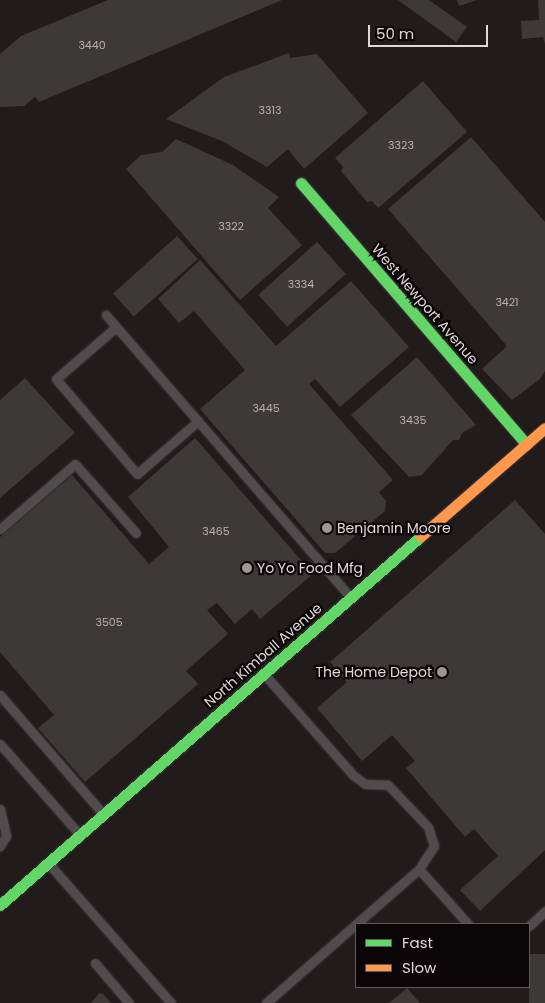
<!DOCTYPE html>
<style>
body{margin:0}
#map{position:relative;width:545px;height:1003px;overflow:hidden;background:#211b1b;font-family:Poppins,sans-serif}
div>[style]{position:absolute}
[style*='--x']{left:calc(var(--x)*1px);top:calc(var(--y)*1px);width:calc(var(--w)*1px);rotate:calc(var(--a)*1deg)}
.building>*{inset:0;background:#3e3939;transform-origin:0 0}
.roads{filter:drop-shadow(0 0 1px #3b3636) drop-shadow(0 0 1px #3b3636)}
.lane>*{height:9px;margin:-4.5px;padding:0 4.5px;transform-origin:4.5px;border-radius:4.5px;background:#504c4d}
.fast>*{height:11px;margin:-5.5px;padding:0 5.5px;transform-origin:5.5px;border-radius:5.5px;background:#63d668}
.slow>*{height:11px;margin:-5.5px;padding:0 5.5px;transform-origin:5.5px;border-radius:5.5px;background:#ff974d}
.dots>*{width:14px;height:14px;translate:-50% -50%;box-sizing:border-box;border:2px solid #0a0506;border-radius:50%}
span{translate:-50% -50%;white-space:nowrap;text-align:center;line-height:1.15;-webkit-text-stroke:4.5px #0a0506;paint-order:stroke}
.number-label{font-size:11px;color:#b8b0b0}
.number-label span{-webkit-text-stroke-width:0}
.street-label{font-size:14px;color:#e0d7d8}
.poi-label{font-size:14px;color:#e0d7d8}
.left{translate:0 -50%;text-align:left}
.right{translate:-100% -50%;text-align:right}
.legend{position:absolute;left:355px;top:923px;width:175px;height:65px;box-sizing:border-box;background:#0a0506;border:1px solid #60595a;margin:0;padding:6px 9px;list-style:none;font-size:15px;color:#e0d7d8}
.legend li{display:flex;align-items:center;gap:10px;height:25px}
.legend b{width:25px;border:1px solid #60595a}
.scale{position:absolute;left:368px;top:25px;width:120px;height:22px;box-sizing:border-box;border:2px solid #e0d7d8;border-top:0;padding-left:6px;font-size:15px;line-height:18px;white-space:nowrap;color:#e0d7d8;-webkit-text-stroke:4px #0a0506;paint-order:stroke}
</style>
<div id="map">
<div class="building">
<i style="clip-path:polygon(108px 0,282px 0,39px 102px,35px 97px,24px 106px,0 107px,0 54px,21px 36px)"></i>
<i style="clip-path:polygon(398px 0,429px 0,467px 27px,456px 42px)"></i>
<i style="clip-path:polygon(457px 0,477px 0,459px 6px)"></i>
<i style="clip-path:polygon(538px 0,545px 0,545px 44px,543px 37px,522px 39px,521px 21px,539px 20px)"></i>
<i style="clip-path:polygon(289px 53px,290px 58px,317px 54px,368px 113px,304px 169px,288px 149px,267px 167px,222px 141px,166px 119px,224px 77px)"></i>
<i style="clip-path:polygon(423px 81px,467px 132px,378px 208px,372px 201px,367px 202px,341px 171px,343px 167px,335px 158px)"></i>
<i style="clip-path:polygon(471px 137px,545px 222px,545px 371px,540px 379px,512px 400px,482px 369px,507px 346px,388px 209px)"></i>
<i style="clip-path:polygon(176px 139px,233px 165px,279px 197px,268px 208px,302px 245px,240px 300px,126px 169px,141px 155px,162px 152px)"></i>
<i style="left:177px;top:236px;width:31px;height:86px;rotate:48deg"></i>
<i style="left:317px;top:242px;width:43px;height:79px;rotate:48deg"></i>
<i style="clip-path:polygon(200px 260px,276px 346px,351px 281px,409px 347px,340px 407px,315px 379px,309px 384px,393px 480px,379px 492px,386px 501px,385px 511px,335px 553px,325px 553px,200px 409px,245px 370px,194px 311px,179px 323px,158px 299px)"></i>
<i style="clip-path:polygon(417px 357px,476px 425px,462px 433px,459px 440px,453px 440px,422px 475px,409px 477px,351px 415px)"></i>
<i style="clip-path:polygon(25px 378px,75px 433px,0 498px,0 400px)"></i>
<i style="clip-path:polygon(195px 438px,313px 574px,260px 619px,252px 609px,235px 624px,217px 603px,207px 610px,228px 634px,186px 671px,198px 684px,85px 782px,38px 728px,54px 715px,0 652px,0 537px,72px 475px,149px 564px,169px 547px,128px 497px)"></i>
<i style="clip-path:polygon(515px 500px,545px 534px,545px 850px,480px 911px,460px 890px,498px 856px,474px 829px,465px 837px,406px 768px,415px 761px,392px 735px,362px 761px,317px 708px,347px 682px,330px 662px)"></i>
<i style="left:529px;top:954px;width:16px;height:49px"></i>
<i style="clip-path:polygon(407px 988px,420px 1003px,389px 1003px)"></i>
<i style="clip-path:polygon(99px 993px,103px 994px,111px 1003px,91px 1003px)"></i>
</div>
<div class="roads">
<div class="lane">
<i style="--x:106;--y:315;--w:374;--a:49.1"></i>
<i style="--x:116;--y:327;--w:79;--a:139.1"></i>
<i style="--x:56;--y:379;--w:125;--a:49.5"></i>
<i style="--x:137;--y:474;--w:81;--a:-41"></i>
<i style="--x:0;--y:529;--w:99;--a:-40.9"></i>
<i style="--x:75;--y:464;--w:92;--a:48.5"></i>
<i style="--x:264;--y:674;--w:135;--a:48.6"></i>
<i style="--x:353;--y:775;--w:15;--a:37"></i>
<i style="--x:365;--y:784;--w:23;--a:2"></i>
<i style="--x:388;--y:785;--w:58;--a:46.4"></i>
<i style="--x:428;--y:827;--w:20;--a:72"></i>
<i style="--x:434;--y:846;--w:27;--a:123"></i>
<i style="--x:0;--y:695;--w:157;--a:49.1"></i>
<i style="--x:0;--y:744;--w:120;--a:48.7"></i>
<i style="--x:0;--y:809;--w:28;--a:77"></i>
<i style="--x:6;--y:836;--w:12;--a:121"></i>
<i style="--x:49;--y:864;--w:185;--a:48.7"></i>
<i style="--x:356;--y:924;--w:84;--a:-41.1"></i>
<i style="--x:419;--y:869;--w:74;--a:48.3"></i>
<i style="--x:529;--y:926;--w:22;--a:-43"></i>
<i style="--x:95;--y:963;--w:52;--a:49.6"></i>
<i style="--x:266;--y:1003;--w:120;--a:-41.3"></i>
</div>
<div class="fast">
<i style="--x:301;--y:183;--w:345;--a:49.2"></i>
<i style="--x:0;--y:905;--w:560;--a:-41.23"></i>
</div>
<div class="slow">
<i style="--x:421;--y:536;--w:164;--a:-41.1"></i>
</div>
</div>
<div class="dots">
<i style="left:327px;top:528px;background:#9d9596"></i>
<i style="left:247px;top:568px;background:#9d9596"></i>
<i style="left:442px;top:672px;background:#9d9596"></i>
</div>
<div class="number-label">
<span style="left:92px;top:45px">3440</span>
<span style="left:270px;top:110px">3313</span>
<span style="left:401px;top:145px">3323</span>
<span style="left:231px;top:226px">3322</span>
<span style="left:301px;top:284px">3334</span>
<span style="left:507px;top:302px">3421</span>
<span style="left:266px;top:408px">3445</span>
<span style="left:413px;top:420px">3435</span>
<span style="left:216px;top:531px">3465</span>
<span style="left:109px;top:622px">3505</span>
</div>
<div class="street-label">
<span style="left:425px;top:304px;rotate:49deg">West Newport Avenue</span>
<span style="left:263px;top:655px;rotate:-41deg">North Kimball Avenue</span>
</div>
<div class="poi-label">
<span class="left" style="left:337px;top:528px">Benjamin Moore</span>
<span class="left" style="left:257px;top:568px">Yo Yo Food Mfg</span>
<span class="right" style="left:432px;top:672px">The Home Depot</span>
</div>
<ul class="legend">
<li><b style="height:6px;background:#63d668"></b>Fast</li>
<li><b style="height:6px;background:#ff974d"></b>Slow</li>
</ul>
<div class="scale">50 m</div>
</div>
